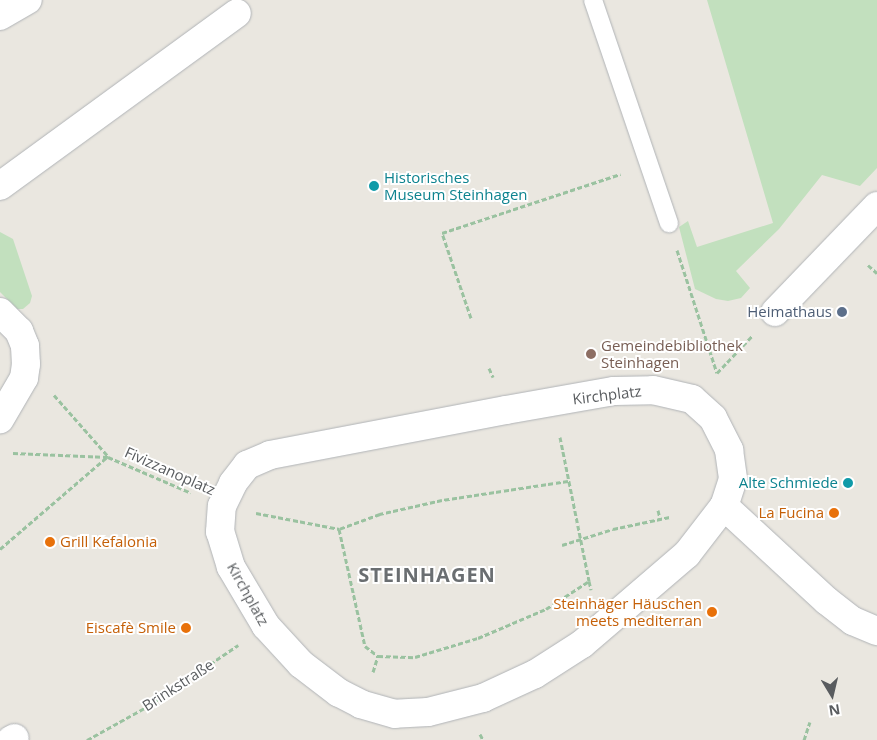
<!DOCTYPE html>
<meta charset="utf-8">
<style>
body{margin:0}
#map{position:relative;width:877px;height:740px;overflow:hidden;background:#eae7e0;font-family:"Open Sans",sans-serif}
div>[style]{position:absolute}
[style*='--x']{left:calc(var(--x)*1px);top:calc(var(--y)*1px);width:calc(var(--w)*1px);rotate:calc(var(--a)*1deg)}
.green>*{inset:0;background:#c2e0be}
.path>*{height:3px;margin-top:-1.5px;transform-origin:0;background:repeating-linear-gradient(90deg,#9ac2a0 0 5px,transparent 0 7.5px)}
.roads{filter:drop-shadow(0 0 1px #b0b3b6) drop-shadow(0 0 1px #b0b3b6)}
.service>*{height:18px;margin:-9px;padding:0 9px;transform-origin:9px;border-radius:9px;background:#fff}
.minor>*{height:28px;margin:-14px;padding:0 14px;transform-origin:14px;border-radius:14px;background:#fff}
.secondary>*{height:28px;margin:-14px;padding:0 14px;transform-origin:14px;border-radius:14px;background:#fff}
.dots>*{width:14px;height:14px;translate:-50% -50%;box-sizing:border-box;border:2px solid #fff;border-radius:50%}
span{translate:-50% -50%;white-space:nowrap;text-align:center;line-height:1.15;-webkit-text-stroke:4px #fff;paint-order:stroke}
.culture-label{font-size:15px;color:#0d838f}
.left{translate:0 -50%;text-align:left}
.right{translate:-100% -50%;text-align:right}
.service-label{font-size:15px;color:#4e5e75}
.education-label{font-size:15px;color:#785e54}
.street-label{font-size:15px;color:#595c5f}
.food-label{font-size:15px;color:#c56008}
.district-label{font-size:20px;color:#6a6e71;font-weight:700;letter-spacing:1px}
.north{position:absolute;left:807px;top:670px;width:50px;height:50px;-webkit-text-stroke:4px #fff;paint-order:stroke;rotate:171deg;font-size:14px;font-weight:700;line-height:20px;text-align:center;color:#595c5f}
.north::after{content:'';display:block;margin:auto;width:18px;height:22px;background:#595c5f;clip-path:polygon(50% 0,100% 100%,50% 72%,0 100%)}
</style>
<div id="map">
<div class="green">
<i style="clip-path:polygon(707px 0,877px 0,877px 168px,860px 186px,822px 175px,779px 229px,736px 271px,750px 288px,741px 298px,728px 301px,716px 299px,695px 289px,679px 227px,688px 221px,697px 247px,773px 223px)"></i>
<i style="clip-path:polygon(0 232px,13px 239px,32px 296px,30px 303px,23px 309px,17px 309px,0 292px)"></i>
</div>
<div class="path">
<i style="--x:677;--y:250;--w:129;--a:72"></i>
<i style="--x:868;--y:265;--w:12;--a:42"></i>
<i style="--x:471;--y:318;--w:90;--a:-108.8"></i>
<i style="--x:442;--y:233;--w:188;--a:-18.3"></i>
<i style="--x:489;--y:368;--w:10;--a:66"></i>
<i style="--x:717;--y:373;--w:51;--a:-46.6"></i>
<i style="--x:54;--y:395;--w:81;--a:48.5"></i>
<i style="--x:560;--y:437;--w:147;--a:78.6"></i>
<i style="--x:13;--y:453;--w:95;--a:2.4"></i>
<i style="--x:108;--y:457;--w:90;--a:23.4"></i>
<i style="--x:568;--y:481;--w:127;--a:171.4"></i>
<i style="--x:442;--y:500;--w:64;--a:167.3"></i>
<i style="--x:380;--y:514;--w:44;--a:159.9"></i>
<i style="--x:339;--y:529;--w:120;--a:77.5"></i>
<i style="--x:365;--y:646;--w:16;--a:38"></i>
<i style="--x:378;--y:656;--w:37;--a:2"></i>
<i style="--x:415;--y:657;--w:66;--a:-16.8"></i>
<i style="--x:478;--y:638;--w:74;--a:-23.1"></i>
<i style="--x:546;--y:609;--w:51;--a:-33.1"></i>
<i style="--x:589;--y:581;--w:9;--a:77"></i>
<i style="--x:658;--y:510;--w:9;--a:77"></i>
<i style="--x:256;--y:513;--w:85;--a:10.9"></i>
<i style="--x:562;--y:545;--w:53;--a:-17.4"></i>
<i style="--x:613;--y:529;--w:58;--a:-11.9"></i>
<i style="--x:0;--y:549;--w:141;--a:-40.7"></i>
<i style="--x:373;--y:672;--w:17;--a:-73"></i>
<i style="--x:480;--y:734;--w:7;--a:63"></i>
<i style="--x:87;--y:740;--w:70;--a:-29.1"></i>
<i style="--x:148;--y:706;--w:109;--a:-34.1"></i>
<i style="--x:804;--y:740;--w:19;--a:-72"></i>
</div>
<div class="roads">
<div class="service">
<i style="--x:593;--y:0;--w:236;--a:71.2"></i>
</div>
<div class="minor">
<i style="--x:0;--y:186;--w:293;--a:-36.1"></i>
<i style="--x:0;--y:312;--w:27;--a:45"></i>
<i style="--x:19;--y:331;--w:16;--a:68"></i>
<i style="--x:25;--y:346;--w:18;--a:87"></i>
<i style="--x:26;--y:364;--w:14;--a:98"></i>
<i style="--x:24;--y:378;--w:48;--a:120.3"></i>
<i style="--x:775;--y:312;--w:147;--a:-46.1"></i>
<i style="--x:653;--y:390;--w:40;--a:13"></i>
<i style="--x:692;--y:399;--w:28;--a:42"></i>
<i style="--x:713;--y:418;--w:36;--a:63"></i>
<i style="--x:729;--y:450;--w:29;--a:82"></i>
<i style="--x:733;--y:479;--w:28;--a:108"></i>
<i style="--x:724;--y:506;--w:61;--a:127.6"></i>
<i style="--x:687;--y:554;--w:138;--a:139.4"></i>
<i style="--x:582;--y:644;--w:56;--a:147.4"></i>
<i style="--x:535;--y:674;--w:57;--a:155.2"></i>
<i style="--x:483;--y:698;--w:57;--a:165.7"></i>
<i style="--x:428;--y:712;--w:33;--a:177"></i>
<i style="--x:395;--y:714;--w:35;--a:-164"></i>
<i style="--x:361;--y:704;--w:25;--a:-153"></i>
<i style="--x:339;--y:693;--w:48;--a:-142.7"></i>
<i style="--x:301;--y:664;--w:52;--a:-132.6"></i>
<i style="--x:266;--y:626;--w:69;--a:-120.7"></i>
<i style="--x:231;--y:567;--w:37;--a:-107"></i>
<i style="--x:220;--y:532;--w:26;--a:-86"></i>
<i style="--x:222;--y:506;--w:25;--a:-64"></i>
<i style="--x:233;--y:483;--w:23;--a:-52"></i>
<i style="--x:247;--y:465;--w:25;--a:-23"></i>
<i style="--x:270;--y:455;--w:240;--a:-10.8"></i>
<i style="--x:506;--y:410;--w:110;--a:-10"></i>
<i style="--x:614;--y:391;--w:39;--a:-1"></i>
<i style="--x:724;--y:506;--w:140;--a:42.7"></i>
<i style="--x:827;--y:601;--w:33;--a:38"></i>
<i style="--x:853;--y:621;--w:26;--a:23"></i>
<i style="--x:11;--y:740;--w:4;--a:-27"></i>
</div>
<div class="secondary">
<i style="--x:0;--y:16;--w:32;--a:-30"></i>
</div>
</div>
<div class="dots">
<i style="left:374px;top:186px;background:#0f9aa8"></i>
<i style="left:842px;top:312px;background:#5c6f8a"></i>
<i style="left:591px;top:354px;background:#8d6e63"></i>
<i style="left:848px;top:483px;background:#0f9aa8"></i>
<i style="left:834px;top:513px;background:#e8710a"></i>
<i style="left:50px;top:542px;background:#e8710a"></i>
<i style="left:712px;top:612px;background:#e8710a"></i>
<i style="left:186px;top:628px;background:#e8710a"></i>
</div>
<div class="culture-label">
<span class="left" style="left:384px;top:186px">Historisches<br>Museum Steinhagen</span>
<span class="right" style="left:838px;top:483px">Alte Schmiede</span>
</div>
<div class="service-label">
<span class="right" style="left:832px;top:312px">Heimathaus</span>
</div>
<div class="education-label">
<span class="left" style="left:601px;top:354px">Gemeindebibliothek<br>Steinhagen</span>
</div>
<div class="street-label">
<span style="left:607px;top:395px;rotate:-7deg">Kirchplatz</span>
<span style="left:170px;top:471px;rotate:24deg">Fivizzanoplatz</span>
<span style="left:248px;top:594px;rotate:61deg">Kirchplatz</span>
<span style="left:178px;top:685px;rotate:-33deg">Brinkstraße</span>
</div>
<div class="food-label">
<span class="right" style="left:824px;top:513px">La Fucina</span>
<span class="left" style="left:60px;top:542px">Grill Kefalonia</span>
<span class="right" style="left:702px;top:612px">Steinhäger Häuschen<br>meets mediterran</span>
<span class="right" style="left:176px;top:628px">Eiscafè Smile</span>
</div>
<div class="district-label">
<span style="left:427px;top:574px">STEINHAGEN</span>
</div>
<div class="north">N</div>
</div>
